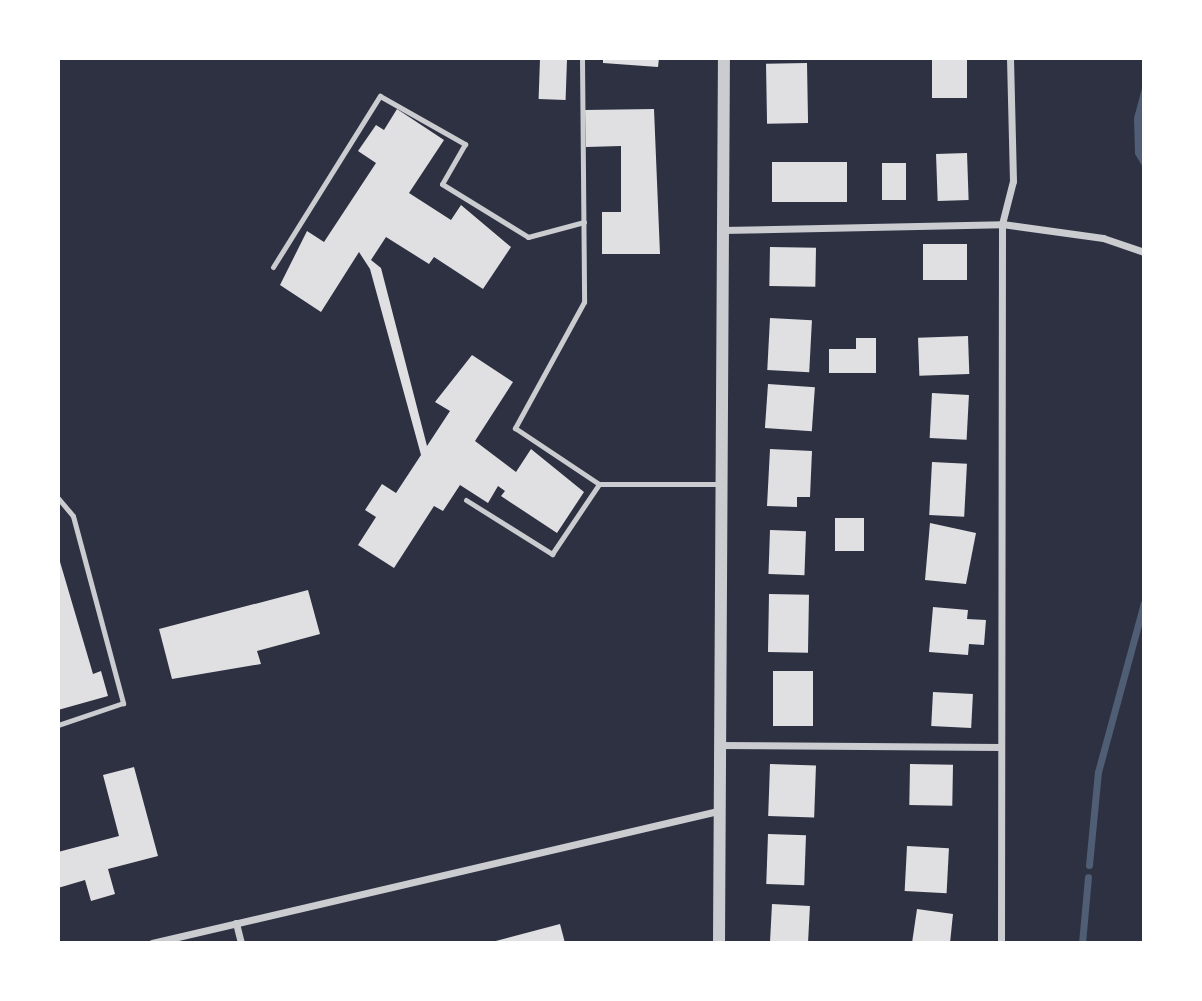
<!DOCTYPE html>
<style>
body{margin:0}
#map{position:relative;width:1202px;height:1001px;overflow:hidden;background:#2d3142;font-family:"DM Sans",sans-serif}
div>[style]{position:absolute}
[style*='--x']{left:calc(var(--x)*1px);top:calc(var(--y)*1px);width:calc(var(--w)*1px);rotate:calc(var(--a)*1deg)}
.water>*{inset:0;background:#4f5d75}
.stream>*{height:7px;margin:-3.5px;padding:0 3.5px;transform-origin:3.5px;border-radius:3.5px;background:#4f5d75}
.building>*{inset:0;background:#e0e0e3;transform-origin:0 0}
.service>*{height:5px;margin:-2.5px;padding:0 2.5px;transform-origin:2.5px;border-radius:2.5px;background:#caccd0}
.minor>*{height:7px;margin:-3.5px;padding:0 3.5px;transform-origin:3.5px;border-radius:3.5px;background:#caccd0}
.tertiary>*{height:12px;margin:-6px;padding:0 6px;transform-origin:6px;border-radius:6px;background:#caccd0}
span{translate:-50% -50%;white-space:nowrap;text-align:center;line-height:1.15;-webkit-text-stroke:5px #fff;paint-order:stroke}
.frame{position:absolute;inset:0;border:60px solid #fff;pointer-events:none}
</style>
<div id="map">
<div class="water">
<i style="clip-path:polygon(1144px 81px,1144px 169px,1135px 154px,1134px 118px)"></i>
</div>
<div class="stream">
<i style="--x:1089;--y:865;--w:93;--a:-84.5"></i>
<i style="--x:1098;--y:772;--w:175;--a:-74.8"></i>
<i style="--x:1082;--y:943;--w:66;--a:-84.8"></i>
</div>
<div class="building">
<i style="clip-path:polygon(603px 58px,659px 58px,658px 67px,603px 63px)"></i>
<i style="left:932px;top:58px;width:35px;height:40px"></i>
<i style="left:540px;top:59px;width:27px;height:40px;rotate:2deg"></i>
<i style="left:807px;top:63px;width:60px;height:41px;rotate:89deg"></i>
<i style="clip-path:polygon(397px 109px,444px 140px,409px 193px,451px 220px,461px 205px,511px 247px,483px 289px,434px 257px,429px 264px,386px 237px,371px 260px,381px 268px,427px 446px,450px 411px,435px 402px,472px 355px,513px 382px,475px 441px,516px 472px,531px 449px,584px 492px,557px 533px,501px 496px,505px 491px,498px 486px,488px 503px,460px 485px,443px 511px,434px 506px,394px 568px,358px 545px,376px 517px,365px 510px,382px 484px,396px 493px,421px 455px,370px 269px,359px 252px,321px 312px,280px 285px,307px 231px,324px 242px,376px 163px,358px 151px,376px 125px,384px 130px)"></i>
<i style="clip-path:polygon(654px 109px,660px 254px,602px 254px,602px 212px,621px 212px,621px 146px,586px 147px,585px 110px)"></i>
<i style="left:967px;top:153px;width:47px;height:31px;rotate:88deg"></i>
<i style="left:772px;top:162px;width:75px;height:40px"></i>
<i style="left:882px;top:163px;width:24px;height:37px"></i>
<i style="left:923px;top:244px;width:44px;height:36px"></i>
<i style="left:770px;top:247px;width:46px;height:39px;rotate:1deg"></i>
<i style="left:770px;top:318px;width:42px;height:52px;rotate:3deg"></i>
<i style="left:968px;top:336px;width:38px;height:50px;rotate:88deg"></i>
<i style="clip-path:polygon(856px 338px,876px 338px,876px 373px,829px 373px,829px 349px,856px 349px)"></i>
<i style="left:768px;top:384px;width:47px;height:44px;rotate:4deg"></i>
<i style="left:932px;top:393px;width:37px;height:45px;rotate:3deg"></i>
<i style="clip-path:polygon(770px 449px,812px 451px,810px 497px,797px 497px,797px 507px,767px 506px)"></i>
<i style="left:932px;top:462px;width:35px;height:53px;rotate:3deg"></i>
<i style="left:835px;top:518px;width:29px;height:33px"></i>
<i style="clip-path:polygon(930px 523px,976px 533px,966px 584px,925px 580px)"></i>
<i style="left:770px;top:530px;width:36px;height:44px;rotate:2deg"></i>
<i style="clip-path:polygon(58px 555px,93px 674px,101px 671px,108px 696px,58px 710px)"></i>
<i style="clip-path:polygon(308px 590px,320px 634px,257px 651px,261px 664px,172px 679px,159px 629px)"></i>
<i style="left:769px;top:594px;width:40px;height:58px;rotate:1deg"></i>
<i style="clip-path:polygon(933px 607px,968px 610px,967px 619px,986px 620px,984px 645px,969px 644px,968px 655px,929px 652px)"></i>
<i style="left:813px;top:671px;width:55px;height:40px;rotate:90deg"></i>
<i style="left:933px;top:692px;width:40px;height:34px;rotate:3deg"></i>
<i style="left:770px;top:764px;width:46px;height:52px;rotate:2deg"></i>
<i style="left:910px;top:764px;width:43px;height:41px;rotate:1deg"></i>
<i style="clip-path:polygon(134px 767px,158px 856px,108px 869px,115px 894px,91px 901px,85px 880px,58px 888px,58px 852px,119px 836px,103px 775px)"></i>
<i style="left:768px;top:834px;width:38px;height:50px;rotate:2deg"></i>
<i style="left:907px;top:846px;width:42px;height:45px;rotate:3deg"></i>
<i style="left:772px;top:904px;width:38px;height:39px;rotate:3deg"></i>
<i style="clip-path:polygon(917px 909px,953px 914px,950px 943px,912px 943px)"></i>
<i style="clip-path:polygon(560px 924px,565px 943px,492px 943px,492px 942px)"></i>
</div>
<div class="service">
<i style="--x:582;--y:58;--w:244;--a:89.5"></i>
<i style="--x:584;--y:302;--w:144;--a:118.7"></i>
<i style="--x:515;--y:428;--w:101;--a:33.7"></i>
<i style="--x:599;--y:484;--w:121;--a:0"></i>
<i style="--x:273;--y:267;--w:202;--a:-58"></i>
<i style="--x:380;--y:96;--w:98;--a:29.5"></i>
<i style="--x:465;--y:144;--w:46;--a:119.9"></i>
<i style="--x:442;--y:184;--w:101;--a:31.6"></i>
<i style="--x:528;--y:237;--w:58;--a:-15"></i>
<i style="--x:58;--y:498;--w:23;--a:50"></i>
<i style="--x:73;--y:516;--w:194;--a:75"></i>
<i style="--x:123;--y:703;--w:69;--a:161.3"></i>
<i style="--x:466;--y:500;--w:102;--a:32.1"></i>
<i style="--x:552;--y:554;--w:84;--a:-56.1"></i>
</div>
<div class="minor">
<i style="--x:722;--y:230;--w:280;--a:-1.2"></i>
<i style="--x:1002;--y:224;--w:102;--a:7.9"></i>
<i style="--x:1103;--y:238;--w:43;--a:18.9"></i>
<i style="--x:718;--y:745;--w:283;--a:0.4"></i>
<i style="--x:236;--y:923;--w:21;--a:76"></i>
<i style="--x:152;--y:943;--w:581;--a:-13.13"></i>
<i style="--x:1001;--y:943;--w:719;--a:-89.92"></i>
<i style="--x:1002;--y:224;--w:44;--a:-75.7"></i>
<i style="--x:1013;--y:181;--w:123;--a:-91.4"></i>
</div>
<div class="tertiary">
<i style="--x:719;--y:943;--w:885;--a:-89.68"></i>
</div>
<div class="frame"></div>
</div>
